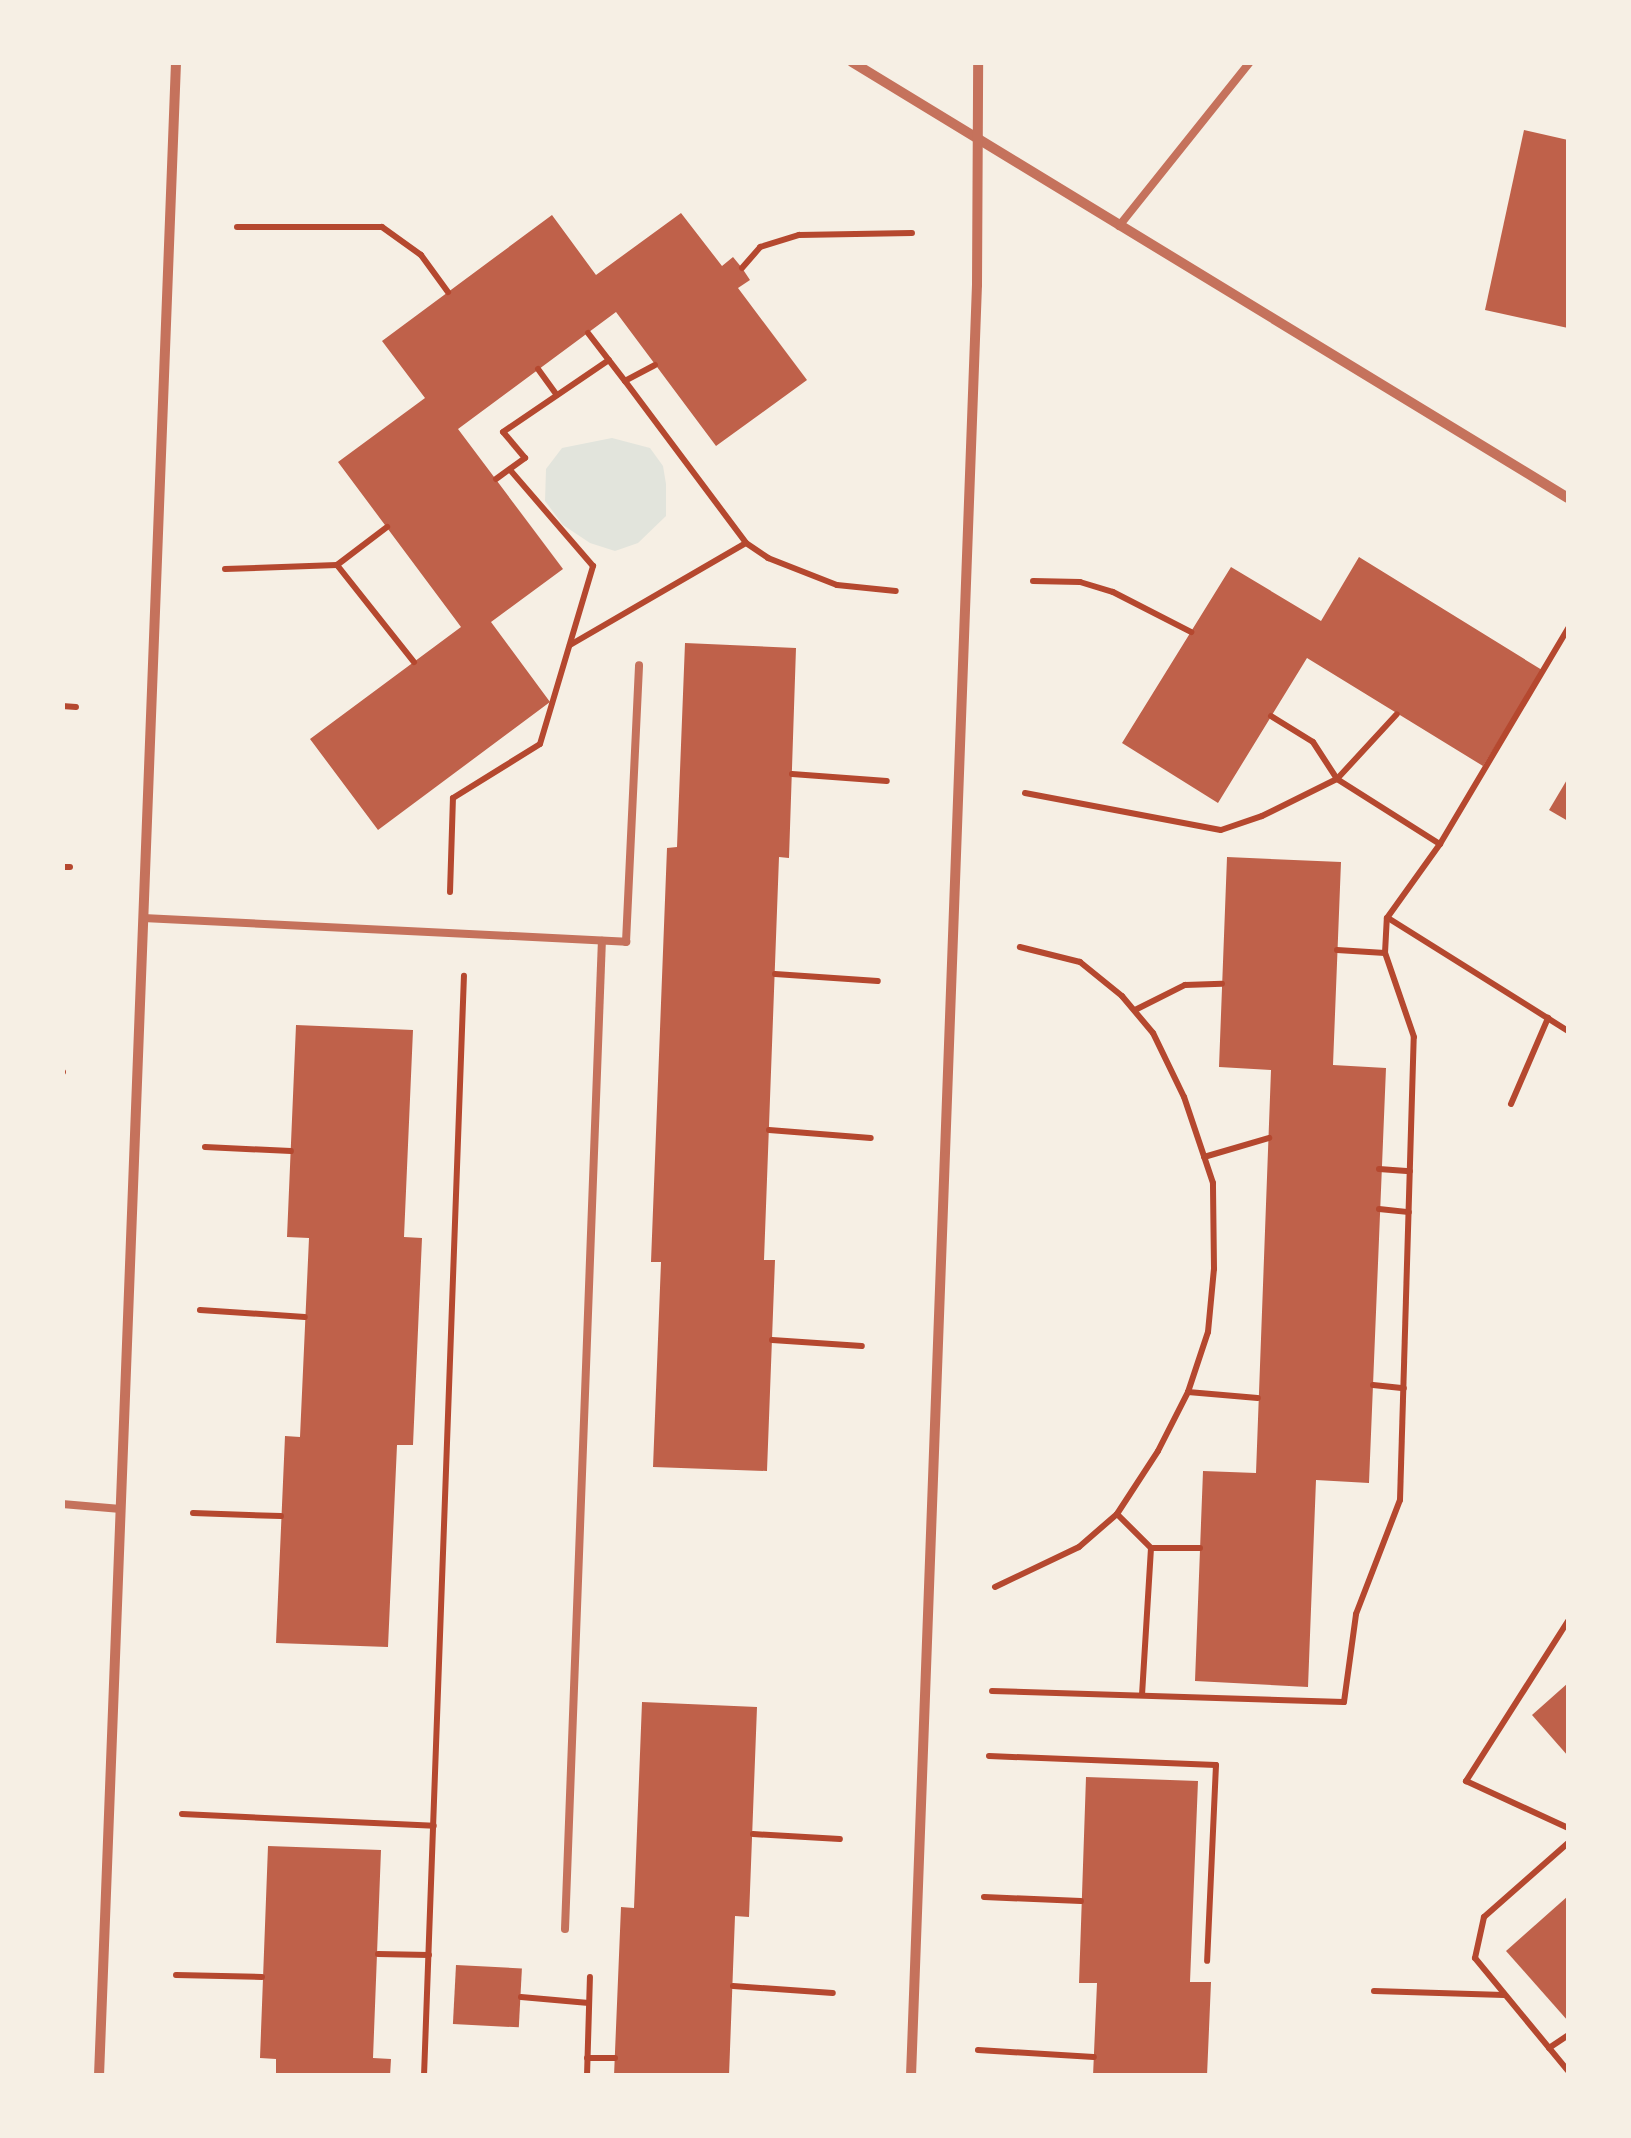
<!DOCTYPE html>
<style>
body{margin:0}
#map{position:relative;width:1631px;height:2138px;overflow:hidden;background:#f6efe4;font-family:"Public Sans",sans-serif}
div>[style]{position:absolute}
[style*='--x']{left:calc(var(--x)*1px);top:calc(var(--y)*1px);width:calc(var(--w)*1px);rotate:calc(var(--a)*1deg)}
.green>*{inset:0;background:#e2e4dc}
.building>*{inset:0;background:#bf614a;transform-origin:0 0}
.path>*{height:6px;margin:-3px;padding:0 3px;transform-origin:3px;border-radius:3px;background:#b5482f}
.service>*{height:8px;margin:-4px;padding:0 4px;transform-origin:4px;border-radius:4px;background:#c5725c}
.minor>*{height:10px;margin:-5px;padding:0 5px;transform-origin:5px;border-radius:5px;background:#c5725c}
span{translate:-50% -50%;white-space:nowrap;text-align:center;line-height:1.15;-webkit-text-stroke:8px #f6efe4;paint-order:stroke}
.frame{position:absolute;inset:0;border:65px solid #f6efe4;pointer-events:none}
</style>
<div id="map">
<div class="green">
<i style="clip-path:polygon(612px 438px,650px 448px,663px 466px,666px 484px,666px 516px,638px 543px,615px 551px,590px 543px,563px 525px,545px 501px,546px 469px,562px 448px)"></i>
</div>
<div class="building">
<i style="clip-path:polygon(1524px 130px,1568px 140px,1568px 328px,1485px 310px)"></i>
<i style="clip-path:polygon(681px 213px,722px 266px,733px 257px,742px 268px,750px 280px,738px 288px,807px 380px,716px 446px,616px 312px,458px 429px,563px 569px,491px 622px,550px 702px,378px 830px,310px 739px,461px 627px,338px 462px,425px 398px,382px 341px,552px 215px,596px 275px)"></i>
<i style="clip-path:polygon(1359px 557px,1542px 670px,1483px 766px,1307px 658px,1218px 803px,1122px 743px,1231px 567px,1321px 621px)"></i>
<i style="clip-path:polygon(685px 643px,796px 648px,789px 858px,779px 857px,764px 1260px,775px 1260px,767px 1471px,653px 1467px,661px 1262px,651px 1262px,667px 848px,677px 847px)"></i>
<i style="clip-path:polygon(1568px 778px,1568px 821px,1549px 810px)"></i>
<i style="clip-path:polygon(1227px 857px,1341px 862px,1333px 1065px,1386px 1068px,1369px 1483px,1316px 1480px,1308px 1687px,1195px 1681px,1203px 1471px,1256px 1473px,1271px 1070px,1219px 1067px)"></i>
<i style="clip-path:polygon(296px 1025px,413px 1030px,404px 1237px,422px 1238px,413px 1445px,397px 1445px,388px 1647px,276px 1643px,285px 1436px,300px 1437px,309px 1238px,287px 1237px)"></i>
<i style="clip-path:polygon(1568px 1683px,1568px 1756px,1532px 1715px)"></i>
<i style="clip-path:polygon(642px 1702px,757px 1707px,749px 1917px,735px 1916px,729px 2076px,614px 2076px,621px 1907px,634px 1908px)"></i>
<i style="clip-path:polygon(1086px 1777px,1198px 1781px,1190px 1982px,1211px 1982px,1207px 2076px,1093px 2076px,1097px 1983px,1079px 1983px)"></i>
<i style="clip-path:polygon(268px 1846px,381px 1850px,373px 2058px,391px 2059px,390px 2076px,276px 2076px,276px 2059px,260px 2058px)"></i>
<i style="clip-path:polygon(1568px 1896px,1568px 2021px,1506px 1951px)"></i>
<i style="left:456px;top:1965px;width:66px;height:59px;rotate:3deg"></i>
</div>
<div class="path">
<i style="--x:237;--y:227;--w:145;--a:0"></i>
<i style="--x:382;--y:227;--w:48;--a:35.7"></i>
<i style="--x:421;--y:255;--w:46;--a:53.9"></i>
<i style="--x:742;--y:268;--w:28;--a:-49"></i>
<i style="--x:760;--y:247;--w:41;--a:-17.1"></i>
<i style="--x:799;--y:235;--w:113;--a:-1"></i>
<i style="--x:588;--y:333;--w:61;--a:52.4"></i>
<i style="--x:655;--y:365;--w:34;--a:152"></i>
<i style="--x:625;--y:381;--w:202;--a:53.2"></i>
<i style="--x:746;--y:543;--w:27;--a:34"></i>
<i style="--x:768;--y:558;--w:74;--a:21.4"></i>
<i style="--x:837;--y:585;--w:59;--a:5.8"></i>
<i style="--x:538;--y:369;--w:32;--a:54"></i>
<i style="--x:496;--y:479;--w:36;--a:-36"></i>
<i style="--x:525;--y:458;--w:34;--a:-130"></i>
<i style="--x:503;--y:432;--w:128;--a:-34.2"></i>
<i style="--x:337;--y:565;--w:124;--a:51.6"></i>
<i style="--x:225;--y:569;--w:112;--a:-2"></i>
<i style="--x:337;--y:565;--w:63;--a:-37.2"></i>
<i style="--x:1033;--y:581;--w:47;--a:1.2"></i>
<i style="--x:1080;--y:582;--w:34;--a:17"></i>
<i style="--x:1113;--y:592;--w:88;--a:27.1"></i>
<i style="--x:570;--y:645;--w:203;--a:-30.1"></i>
<i style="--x:62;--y:706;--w:14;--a:4"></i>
<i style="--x:1271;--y:716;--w:49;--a:31.8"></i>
<i style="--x:1313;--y:742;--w:44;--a:57"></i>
<i style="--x:1337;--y:779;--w:122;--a:32.3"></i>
<i style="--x:1440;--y:844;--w:251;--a:-59.3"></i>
<i style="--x:792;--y:774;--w:95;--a:4.2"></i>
<i style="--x:1025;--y:793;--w:199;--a:10.7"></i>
<i style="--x:1221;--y:830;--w:43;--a:-18.9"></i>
<i style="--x:1262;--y:816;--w:84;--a:-26.3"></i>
<i style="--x:1337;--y:779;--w:88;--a:-47.3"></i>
<i style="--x:62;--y:867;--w:8;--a:0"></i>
<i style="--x:450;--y:892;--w:94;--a:-88.2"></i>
<i style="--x:453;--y:798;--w:102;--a:-31.8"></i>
<i style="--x:540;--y:744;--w:186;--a:-73.4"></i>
<i style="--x:593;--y:566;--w:127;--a:-130.8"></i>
<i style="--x:1388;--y:918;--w:213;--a:32.1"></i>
<i style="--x:1337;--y:950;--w:48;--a:3.6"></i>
<i style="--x:775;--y:974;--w:103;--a:3.9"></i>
<i style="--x:1135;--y:1010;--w:56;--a:-26.6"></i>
<i style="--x:1185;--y:985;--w:37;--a:-2"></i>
<i style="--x:62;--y:1072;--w:1;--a:0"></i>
<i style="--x:1511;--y:1104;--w:94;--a:-66.7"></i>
<i style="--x:769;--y:1130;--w:102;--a:4.5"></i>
<i style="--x:205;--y:1147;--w:86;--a:2.7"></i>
<i style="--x:1204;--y:1157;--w:68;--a:-16.3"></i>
<i style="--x:1379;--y:1169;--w:31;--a:4"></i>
<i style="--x:1379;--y:1209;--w:30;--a:6"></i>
<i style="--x:200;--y:1310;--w:105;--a:3.8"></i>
<i style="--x:772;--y:1340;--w:90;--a:3.8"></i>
<i style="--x:1373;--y:1385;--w:31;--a:6"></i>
<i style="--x:1188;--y:1392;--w:70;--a:4.9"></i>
<i style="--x:193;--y:1513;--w:88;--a:2"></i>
<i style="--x:1117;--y:1514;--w:48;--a:45"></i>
<i style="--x:1151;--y:1548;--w:147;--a:93.5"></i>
<i style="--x:1151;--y:1548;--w:49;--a:0"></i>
<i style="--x:995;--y:1587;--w:93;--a:-25.5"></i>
<i style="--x:1079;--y:1547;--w:50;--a:-41"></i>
<i style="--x:1117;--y:1514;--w:75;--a:-56.9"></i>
<i style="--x:1158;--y:1451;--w:66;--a:-63"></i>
<i style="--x:1188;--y:1392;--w:63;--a:-71.6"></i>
<i style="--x:1208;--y:1332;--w:63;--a:-84.6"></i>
<i style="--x:1214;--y:1269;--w:86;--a:-90.7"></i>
<i style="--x:1213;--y:1183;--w:91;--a:-108.6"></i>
<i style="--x:1184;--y:1097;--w:71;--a:-115.8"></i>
<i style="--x:1153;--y:1033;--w:48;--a:-130"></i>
<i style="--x:1122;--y:996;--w:54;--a:-141"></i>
<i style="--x:1080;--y:962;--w:62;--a:-166"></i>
<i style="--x:1568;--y:1621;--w:190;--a:122.5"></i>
<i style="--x:1466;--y:1781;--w:112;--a:24.7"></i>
<i style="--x:992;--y:1691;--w:352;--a:1.8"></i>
<i style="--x:1344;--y:1702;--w:89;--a:-82.2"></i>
<i style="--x:1356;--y:1614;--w:122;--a:-68.9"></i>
<i style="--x:1400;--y:1500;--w:463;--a:-88.3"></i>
<i style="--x:1414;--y:1037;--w:89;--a:-109"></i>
<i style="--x:1385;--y:953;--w:35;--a:-87"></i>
<i style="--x:1387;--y:918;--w:91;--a:-54.4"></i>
<i style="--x:989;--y:1756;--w:227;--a:2.3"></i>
<i style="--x:1216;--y:1765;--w:196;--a:92.6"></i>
<i style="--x:182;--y:1814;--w:252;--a:2.7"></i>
<i style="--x:753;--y:1834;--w:87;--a:3.3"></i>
<i style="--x:1568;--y:1843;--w:112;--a:138.6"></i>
<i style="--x:1484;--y:1917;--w:42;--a:102.4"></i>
<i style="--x:1475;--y:1958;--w:146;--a:50.5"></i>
<i style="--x:984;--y:1897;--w:97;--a:2.4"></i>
<i style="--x:378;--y:1954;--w:51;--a:1.1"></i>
<i style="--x:176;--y:1975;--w:86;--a:1.3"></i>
<i style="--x:733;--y:1986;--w:100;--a:4"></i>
<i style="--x:1374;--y:1991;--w:130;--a:1.8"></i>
<i style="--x:521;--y:1997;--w:68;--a:5"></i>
<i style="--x:1549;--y:2048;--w:23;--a:-34"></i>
<i style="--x:978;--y:2050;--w:116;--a:3.5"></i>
<i style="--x:587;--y:2058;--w:28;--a:0"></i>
<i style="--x:424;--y:2076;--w:1101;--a:-87.92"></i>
<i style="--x:587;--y:2076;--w:99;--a:-88.3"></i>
</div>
<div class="service">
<i style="--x:1119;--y:226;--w:210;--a:-51.4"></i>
<i style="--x:143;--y:918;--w:484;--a:2.8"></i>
<i style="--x:626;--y:942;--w:277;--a:-87.3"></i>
<i style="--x:62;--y:1504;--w:59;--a:4.8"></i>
<i style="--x:565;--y:1929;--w:989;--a:-87.86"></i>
</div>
<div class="minor">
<i style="--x:852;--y:62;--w:838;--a:31.34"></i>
<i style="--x:99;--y:2076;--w:2015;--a:-87.81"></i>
<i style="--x:911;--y:2076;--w:1792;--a:-87.89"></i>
<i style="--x:977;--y:285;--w:223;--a:-89.7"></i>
</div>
<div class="frame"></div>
</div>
